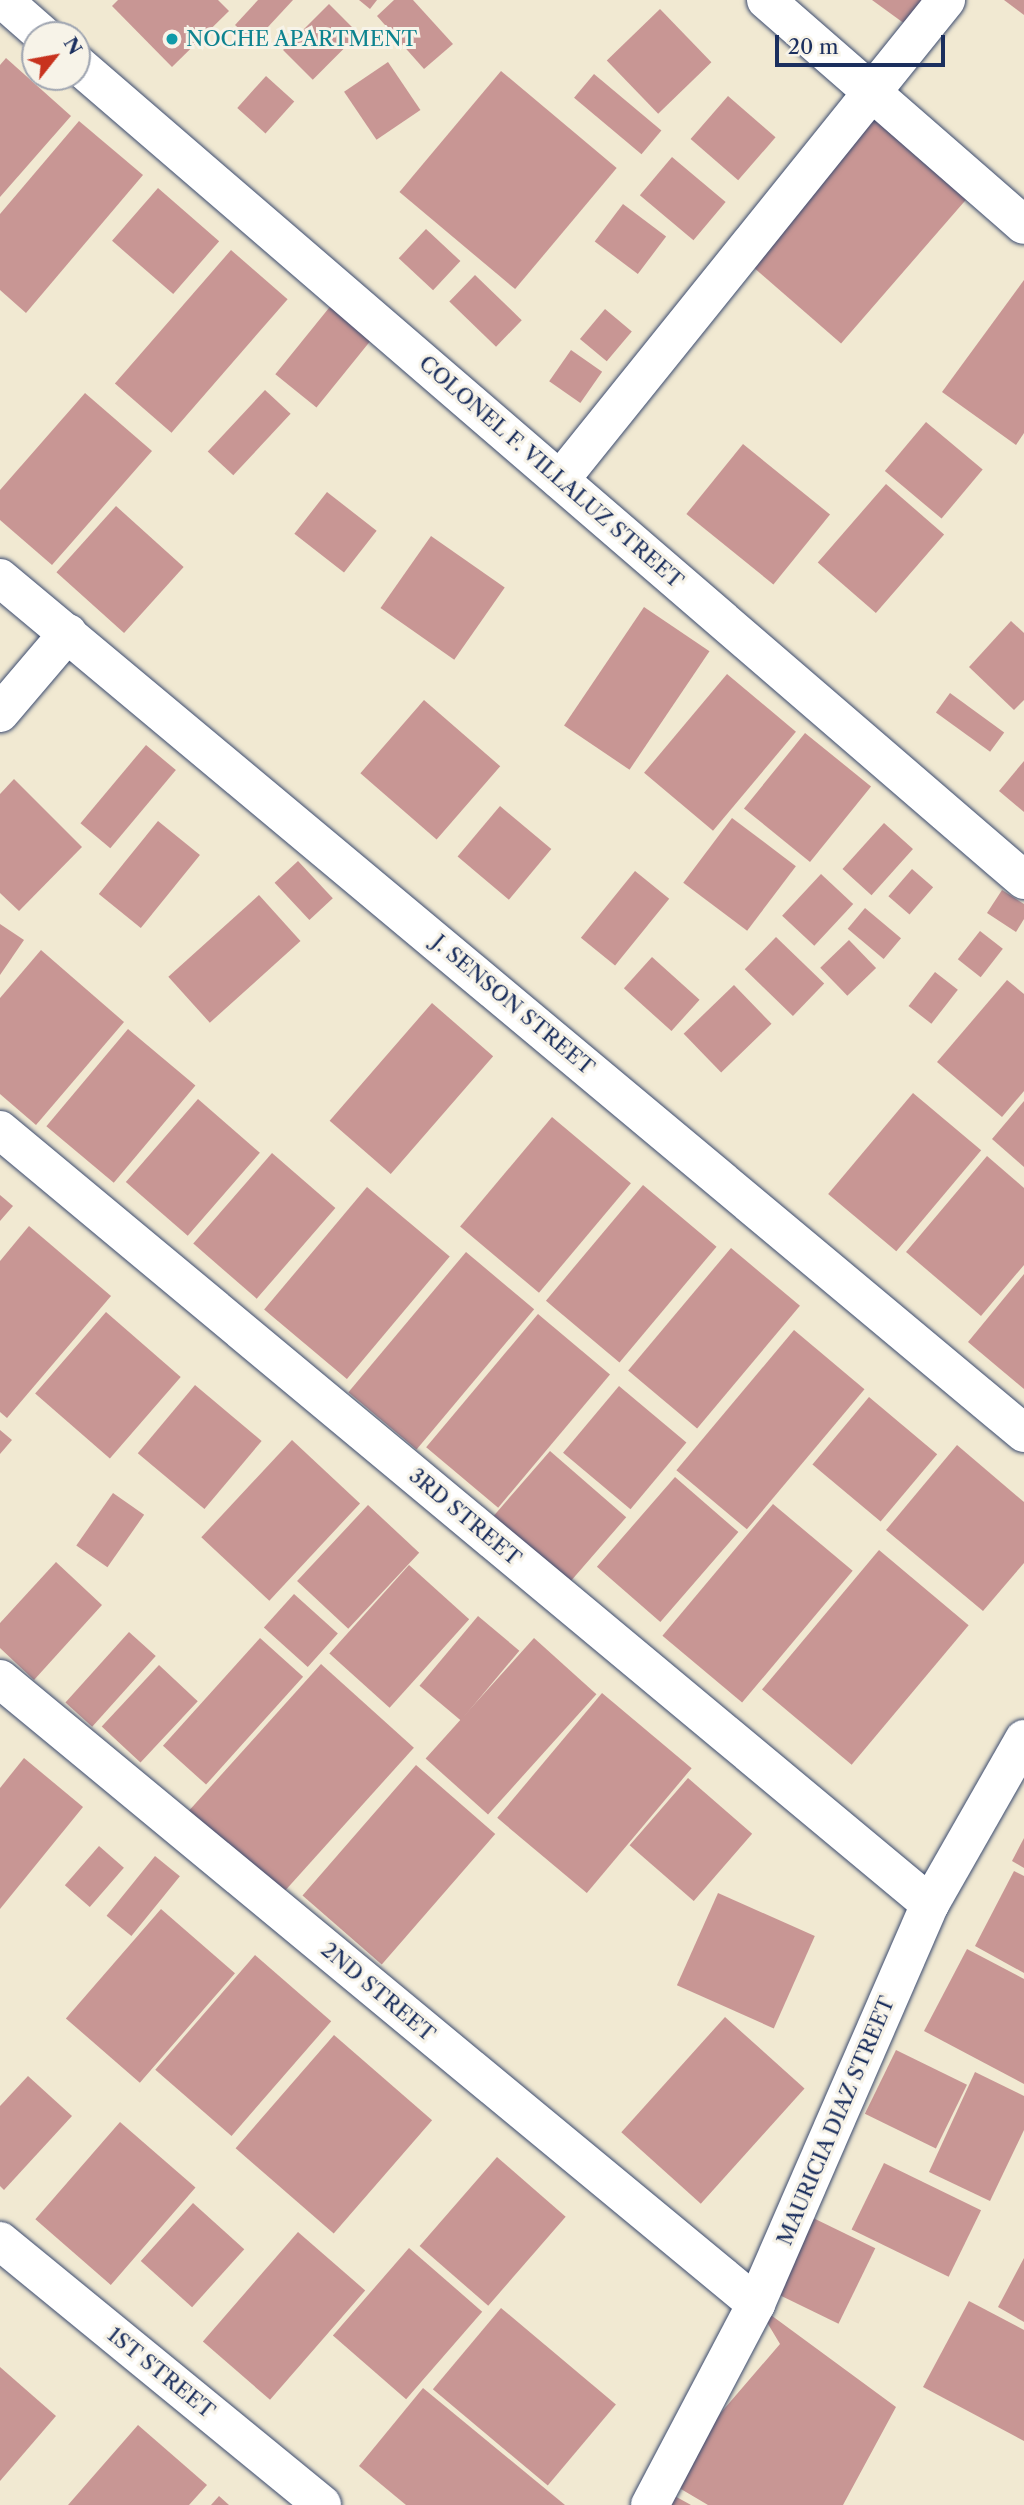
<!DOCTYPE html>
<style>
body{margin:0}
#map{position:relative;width:1024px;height:2505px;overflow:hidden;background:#f1e9d2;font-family:"Libre Caslon Text",serif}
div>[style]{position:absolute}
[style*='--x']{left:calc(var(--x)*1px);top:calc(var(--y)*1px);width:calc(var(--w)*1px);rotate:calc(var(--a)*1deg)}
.building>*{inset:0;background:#c89694;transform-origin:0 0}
.roads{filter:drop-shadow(0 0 2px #3b4b6f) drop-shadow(0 0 2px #3b4b6f)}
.minor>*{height:38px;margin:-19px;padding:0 19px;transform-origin:19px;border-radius:19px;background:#fff}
.dots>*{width:19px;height:19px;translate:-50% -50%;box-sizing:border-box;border:4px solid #f7f3e8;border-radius:50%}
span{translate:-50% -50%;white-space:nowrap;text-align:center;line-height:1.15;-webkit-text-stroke:6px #f7f3e8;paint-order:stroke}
.culture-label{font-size:21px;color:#0d838f}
.left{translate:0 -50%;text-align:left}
.street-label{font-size:21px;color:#1b2f5e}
.north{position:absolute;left:21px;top:21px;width:70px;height:70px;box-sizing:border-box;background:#f7f3e8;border:2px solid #9fa5b1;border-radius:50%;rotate:59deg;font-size:19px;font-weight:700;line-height:28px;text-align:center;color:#1b2f5e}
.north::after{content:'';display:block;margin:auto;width:24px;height:32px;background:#c8321e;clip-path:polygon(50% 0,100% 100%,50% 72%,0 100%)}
.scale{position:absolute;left:775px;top:35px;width:170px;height:32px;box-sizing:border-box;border:4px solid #1b2f5e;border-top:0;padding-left:9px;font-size:21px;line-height:24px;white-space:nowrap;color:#1b2f5e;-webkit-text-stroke:5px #f7f3e8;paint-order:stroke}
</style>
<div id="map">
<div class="building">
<i style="clip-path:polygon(118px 0,218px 0,229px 11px,172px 67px,112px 6px)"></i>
<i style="clip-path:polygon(258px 0,293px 0,254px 42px,235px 25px)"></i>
<i style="clip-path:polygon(359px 0,377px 0,370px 9px)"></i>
<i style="clip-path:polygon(394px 0,413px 0,453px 44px,424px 69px,377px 16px)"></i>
<i style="clip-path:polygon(872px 0,922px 0,905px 24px)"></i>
<i style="clip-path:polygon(1004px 0,1024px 0,1024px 15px)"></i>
<i style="left:329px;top:4px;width:42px;height:65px;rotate:45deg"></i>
<i style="left:660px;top:9px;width:74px;height:74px;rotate:46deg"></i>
<i style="clip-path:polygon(6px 58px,71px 116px,0 197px,0 65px)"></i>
<i style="left:388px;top:62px;width:58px;height:53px;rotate:56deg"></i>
<i style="left:501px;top:71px;width:151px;height:158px;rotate:40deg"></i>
<i style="left:594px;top:74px;width:88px;height:31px;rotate:40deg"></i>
<i style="left:266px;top:76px;width:38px;height:43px;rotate:42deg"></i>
<i style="left:728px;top:96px;width:63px;height:57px;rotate:41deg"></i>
<i style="left:866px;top:112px;width:133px;height:191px;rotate:41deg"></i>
<i style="clip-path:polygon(79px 121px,143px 175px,26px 313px,0 290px,0 214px)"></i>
<i style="left:672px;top:157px;width:70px;height:50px;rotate:40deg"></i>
<i style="left:158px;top:188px;width:81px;height:70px;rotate:41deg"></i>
<i style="left:623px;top:204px;width:54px;height:47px;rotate:37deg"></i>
<i style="left:426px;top:229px;width:47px;height:40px;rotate:43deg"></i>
<i style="left:231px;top:250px;width:75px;height:177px;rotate:41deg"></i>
<i style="left:475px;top:275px;width:65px;height:37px;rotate:44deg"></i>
<i style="clip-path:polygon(1024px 280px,1024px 433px,1016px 445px,942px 392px)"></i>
<i style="left:337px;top:298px;width:53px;height:98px;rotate:39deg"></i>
<i style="left:605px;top:309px;width:35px;height:39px;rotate:40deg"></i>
<i style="left:571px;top:350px;width:38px;height:38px;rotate:35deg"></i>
<i style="left:265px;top:390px;width:35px;height:84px;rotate:43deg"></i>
<i style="clip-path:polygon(85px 393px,152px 451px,52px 565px,0 520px,0 490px)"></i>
<i style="left:926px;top:422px;width:74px;height:64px;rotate:40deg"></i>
<i style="left:743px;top:444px;width:112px;height:90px;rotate:39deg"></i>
<i style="left:886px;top:484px;width:77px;height:104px;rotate:41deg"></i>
<i style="left:327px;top:492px;width:63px;height:53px;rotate:38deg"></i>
<i style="left:116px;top:506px;width:91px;height:89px;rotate:42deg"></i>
<i style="left:431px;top:536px;width:90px;height:88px;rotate:35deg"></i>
<i style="left:644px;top:607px;width:79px;height:143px;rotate:34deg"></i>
<i style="clip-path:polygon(1011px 621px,1024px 633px,1024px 700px,1014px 710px,969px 667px)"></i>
<i style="left:727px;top:674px;width:90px;height:129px;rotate:40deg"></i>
<i style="left:950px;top:693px;width:67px;height:24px;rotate:36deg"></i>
<i style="left:424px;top:700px;width:101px;height:97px;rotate:41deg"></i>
<i style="left:805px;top:733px;width:85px;height:97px;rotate:39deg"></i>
<i style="left:146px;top:745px;width:39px;height:102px;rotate:40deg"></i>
<i style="clip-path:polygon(1024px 761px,1024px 812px,999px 791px)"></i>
<i style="clip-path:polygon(14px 779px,82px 847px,19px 911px,0 893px,0 794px)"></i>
<i style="left:500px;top:806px;width:67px;height:66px;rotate:40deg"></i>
<i style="left:732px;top:818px;width:80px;height:81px;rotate:37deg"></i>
<i style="left:158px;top:821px;width:54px;height:94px;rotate:39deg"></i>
<i style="left:884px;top:823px;width:39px;height:62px;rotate:42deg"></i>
<i style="left:298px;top:861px;width:51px;height:32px;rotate:47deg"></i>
<i style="left:912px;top:869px;width:28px;height:36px;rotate:41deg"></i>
<i style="left:635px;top:871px;width:44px;height:86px;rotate:39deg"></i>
<i style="left:821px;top:874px;width:44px;height:57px;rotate:43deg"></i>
<i style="clip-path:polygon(1002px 890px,1024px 904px,1024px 919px,1016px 932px,987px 913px)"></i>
<i style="left:259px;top:895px;width:62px;height:122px;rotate:48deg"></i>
<i style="left:865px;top:908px;width:47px;height:27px;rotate:40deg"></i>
<i style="clip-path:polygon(0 924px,24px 940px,0 975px)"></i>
<i style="left:980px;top:931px;width:29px;height:36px;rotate:38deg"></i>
<i style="left:776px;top:937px;width:67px;height:45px;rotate:44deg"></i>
<i style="left:849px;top:940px;width:39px;height:40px;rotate:46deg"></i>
<i style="clip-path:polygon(41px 950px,124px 1022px,36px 1125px,0 1094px,0 998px)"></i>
<i style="left:652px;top:957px;width:64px;height:42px;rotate:42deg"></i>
<i style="left:935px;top:972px;width:29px;height:43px;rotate:38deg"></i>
<i style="clip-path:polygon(1007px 980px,1024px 994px,1024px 1091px,1002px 1117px,937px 1062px)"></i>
<i style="left:734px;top:985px;width:54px;height:70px;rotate:46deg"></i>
<i style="left:432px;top:1003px;width:81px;height:156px;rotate:41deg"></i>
<i style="left:128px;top:1029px;width:88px;height:127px;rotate:40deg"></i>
<i style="left:913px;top:1093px;width:89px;height:132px;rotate:40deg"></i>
<i style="left:198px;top:1099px;width:82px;height:110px;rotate:41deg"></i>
<i style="clip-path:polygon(1024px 1101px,1024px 1167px,992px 1139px)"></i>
<i style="left:552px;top:1117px;width:103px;height:143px;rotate:40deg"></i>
<i style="left:272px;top:1153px;width:84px;height:120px;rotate:41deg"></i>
<i style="clip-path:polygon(987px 1156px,1024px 1188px,1024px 1265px,981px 1316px,906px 1252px)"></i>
<i style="left:643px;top:1185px;width:96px;height:151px;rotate:40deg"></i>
<i style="left:367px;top:1187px;width:108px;height:160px;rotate:40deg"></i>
<i style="clip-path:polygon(0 1195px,13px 1206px,0 1221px)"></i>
<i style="clip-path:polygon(29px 1226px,111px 1296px,7px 1418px,0 1412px,0 1261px)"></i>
<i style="left:731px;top:1248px;width:90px;height:160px;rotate:40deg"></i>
<i style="left:466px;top:1252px;width:89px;height:183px;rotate:40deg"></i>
<i style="clip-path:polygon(1024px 1274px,1024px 1389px,968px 1342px)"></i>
<i style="left:106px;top:1312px;width:99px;height:108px;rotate:41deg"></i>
<i style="left:538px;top:1314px;width:94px;height:174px;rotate:40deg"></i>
<i style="left:794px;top:1330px;width:92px;height:183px;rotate:40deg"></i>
<i style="left:195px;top:1385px;width:87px;height:89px;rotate:40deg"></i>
<i style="left:619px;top:1386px;width:88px;height:87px;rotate:40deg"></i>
<i style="left:869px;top:1397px;width:89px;height:88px;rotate:40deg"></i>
<i style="clip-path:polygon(0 1430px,12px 1440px,0 1454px)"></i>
<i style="left:292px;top:1440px;width:93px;height:133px;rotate:43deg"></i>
<i style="clip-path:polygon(957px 1445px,1024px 1502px,1024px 1563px,983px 1611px,886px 1530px)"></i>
<i style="left:550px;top:1451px;width:101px;height:86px;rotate:41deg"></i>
<i style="left:675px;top:1477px;width:84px;height:119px;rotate:41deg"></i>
<i style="left:113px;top:1493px;width:38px;height:64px;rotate:35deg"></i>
<i style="left:773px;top:1504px;width:104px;height:172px;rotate:40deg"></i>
<i style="left:368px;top:1505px;width:70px;height:104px;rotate:43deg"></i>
<i style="left:879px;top:1550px;width:117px;height:182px;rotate:40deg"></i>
<i style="clip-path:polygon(56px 1562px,102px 1605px,34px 1680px,0 1648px,0 1623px)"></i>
<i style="left:409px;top:1565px;width:81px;height:119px;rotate:42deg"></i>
<i style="left:294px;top:1594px;width:59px;height:45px;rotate:42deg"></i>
<i style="left:478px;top:1616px;width:54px;height:91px;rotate:40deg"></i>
<i style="left:129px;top:1632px;width:36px;height:95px;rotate:42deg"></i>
<i style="left:260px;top:1638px;width:58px;height:145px;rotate:42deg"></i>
<i style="left:534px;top:1638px;width:84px;height:162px;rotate:42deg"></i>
<i style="left:321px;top:1664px;width:125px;height:200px;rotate:42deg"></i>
<i style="left:159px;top:1665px;width:53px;height:84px;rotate:43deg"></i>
<i style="left:602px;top:1693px;width:117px;height:163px;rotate:40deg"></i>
<i style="clip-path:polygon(24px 1758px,83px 1807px,0 1909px,0 1788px)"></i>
<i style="left:416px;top:1765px;width:105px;height:173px;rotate:41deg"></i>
<i style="left:688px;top:1778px;width:85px;height:89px;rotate:41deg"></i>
<i style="clip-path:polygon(1024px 1838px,1024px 1868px,1012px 1861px)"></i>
<i style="left:99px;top:1846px;width:33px;height:52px;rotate:41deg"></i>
<i style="left:155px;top:1856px;width:32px;height:77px;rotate:39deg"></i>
<i style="clip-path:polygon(1014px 1871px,1024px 1876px,1024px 1973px,975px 1946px)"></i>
<i style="left:718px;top:1893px;width:106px;height:101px;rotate:24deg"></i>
<i style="left:161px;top:1909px;width:98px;height:145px;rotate:41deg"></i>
<i style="clip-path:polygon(967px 1949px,1024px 1979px,1024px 2084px,924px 2031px)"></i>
<i style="left:255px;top:1955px;width:101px;height:152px;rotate:41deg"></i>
<i style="left:725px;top:2017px;width:107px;height:155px;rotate:42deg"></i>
<i style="left:334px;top:2035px;width:130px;height:150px;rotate:41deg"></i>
<i style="left:896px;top:2050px;width:79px;height:71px;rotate:26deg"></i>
<i style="clip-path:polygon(975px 2072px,1024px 2096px,1024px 2130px,990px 2201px,929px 2172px)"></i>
<i style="clip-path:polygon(28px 2076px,72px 2116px,4px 2190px,0 2186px,0 2106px)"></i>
<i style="left:120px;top:2122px;width:100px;height:129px;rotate:41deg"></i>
<i style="left:497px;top:2157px;width:91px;height:118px;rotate:41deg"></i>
<i style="left:884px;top:2163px;width:108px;height:74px;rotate:26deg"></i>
<i style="left:193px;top:2203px;width:69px;height:78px;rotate:42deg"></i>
<i style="left:807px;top:2215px;width:76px;height:84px;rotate:26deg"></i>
<i style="left:298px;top:2232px;width:89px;height:145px;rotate:41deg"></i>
<i style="left:409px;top:2248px;width:97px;height:116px;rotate:41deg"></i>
<i style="clip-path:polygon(1024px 2258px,1024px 2322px,998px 2307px)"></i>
<i style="clip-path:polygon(969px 2301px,1024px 2330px,1024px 2441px,923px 2387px)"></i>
<i style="clip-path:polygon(756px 2304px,896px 2407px,843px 2505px,708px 2505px,664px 2479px,780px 2344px)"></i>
<i style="left:501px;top:2308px;width:150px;height:106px;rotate:40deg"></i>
<i style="clip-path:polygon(0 2367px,56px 2416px,0 2481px)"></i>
<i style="clip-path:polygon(423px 2388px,565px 2505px,406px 2505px,359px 2466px)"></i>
<i style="clip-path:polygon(138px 2425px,207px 2485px,189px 2505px,68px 2505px)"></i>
<i style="clip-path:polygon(671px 2494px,691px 2505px,666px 2505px)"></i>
<i style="clip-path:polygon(219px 2496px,229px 2505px,211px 2505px)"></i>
</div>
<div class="roads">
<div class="minor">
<i style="--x:3;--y:0;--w:53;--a:41.2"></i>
<i style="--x:766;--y:0;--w:342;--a:41.1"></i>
<i style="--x:77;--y:64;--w:1250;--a:40.75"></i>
<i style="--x:560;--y:480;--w:616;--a:-51.19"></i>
<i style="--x:0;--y:578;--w:1334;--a:39.86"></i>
<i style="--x:0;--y:713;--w:105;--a:-49.6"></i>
<i style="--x:0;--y:1130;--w:1210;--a:39.77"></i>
<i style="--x:0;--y:1679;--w:981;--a:39.58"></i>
<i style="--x:0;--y:2241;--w:416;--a:39.3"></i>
<i style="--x:650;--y:2505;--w:227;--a:-62.2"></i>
<i style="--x:756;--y:2304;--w:436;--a:-66.5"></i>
<i style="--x:930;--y:1904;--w:190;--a:-60.3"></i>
</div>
</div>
<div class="dots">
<i style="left:172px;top:39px;background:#0f9aa8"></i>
</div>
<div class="culture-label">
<span class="left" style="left:186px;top:39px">NOCHE APARTMENT</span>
</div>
<div class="street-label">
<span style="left:551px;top:472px;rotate:41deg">COLONEL F. VILLALUZ STREET</span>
<span style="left:513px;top:1005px;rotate:40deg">J. SENSON STREET</span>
<span style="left:465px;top:1517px;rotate:40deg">3RD STREET</span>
<span style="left:378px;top:1992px;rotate:40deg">2ND STREET</span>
<span style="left:836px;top:2121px;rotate:-67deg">MAURICIA DIAZ STREET</span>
<span style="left:161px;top:2373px;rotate:39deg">1ST STREET</span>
</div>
<div class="north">N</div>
<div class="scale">20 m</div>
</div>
